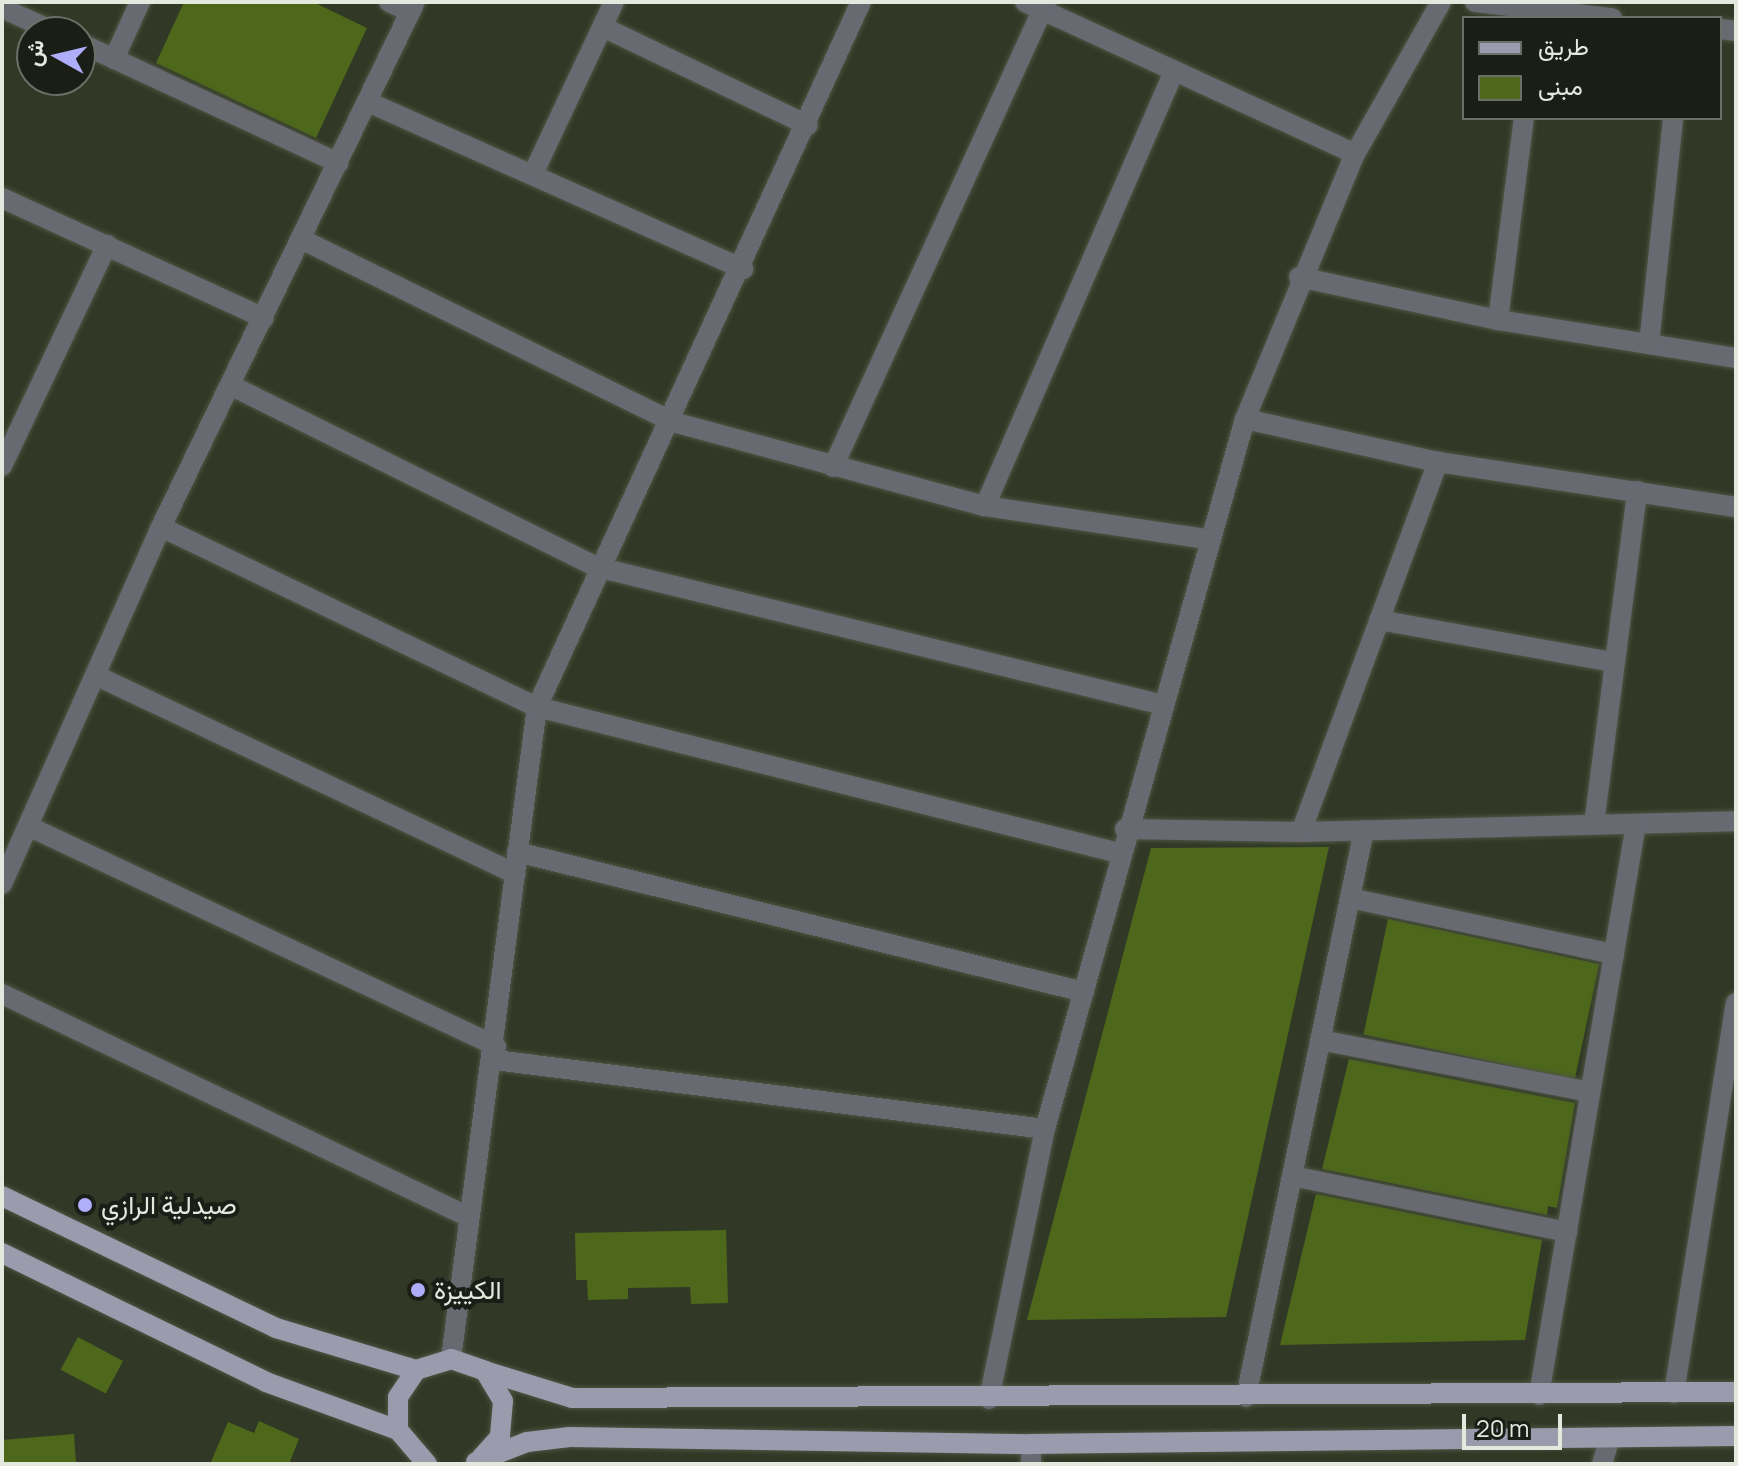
<!DOCTYPE html>
<meta charset="utf-8">
<style>
body{margin:0}
#map{position:relative;width:1738px;height:1466px;overflow:hidden;background:#313926;font-family:Manrope,Vazirmatn,sans-serif}
div>[style]{position:absolute}
[style*='--x']{left:calc(var(--x)*1px);top:calc(var(--y)*1px);width:calc(var(--w)*1px);rotate:calc(var(--a)*1deg)}
.building>*{inset:0;background:#4d681b;transform-origin:0 0}
.roads{filter:drop-shadow(0 0 2px #4e5543) drop-shadow(0 0 2px #4e5543)}
.street>*{height:20px;margin:-10px;padding:0 10px;transform-origin:10px;border-radius:10px;background:#696972}
.primary>*{height:20px;margin:-10px;padding:0 10px;transform-origin:10px;border-radius:10px;background:#9b9bae}
.dots>*{width:22px;height:22px;translate:-50% -50%;box-sizing:border-box;border:4px solid #1b1e16;border-radius:50%}
span{translate:-50% -50%;white-space:nowrap;text-align:center;line-height:1.15;-webkit-text-stroke:8px #1b1e16;paint-order:stroke}
.poi-label{font-size:26px;color:#e4e9de}
.left{translate:0 -50%;text-align:left}
.frame{position:absolute;inset:0;border:4px solid #e4e9de;pointer-events:none}
.legend{position:absolute;left:1462px;top:16px;width:260px;height:104px;box-sizing:border-box;background:#1b1e16;border:2px solid #6b6f66;margin:0;padding:10px 14px;list-style:none;font-size:24px;color:#e4e9de}
.legend li{display:flex;align-items:center;gap:16px;height:40px}
.legend b{width:40px;border:2px solid #6b6f66}
.north{position:absolute;left:16px;top:16px;width:80px;height:80px;box-sizing:border-box;background:#1b1e16;border:2px solid #6b6f66;border-radius:50%;rotate:278deg;font-size:22px;font-weight:700;line-height:32px;text-align:center;color:#e4e9de}
.north::after{content:'';display:block;margin:auto;width:28px;height:36px;background:#afaefa;clip-path:polygon(50% 0,100% 100%,50% 72%,0 100%)}
.scale{position:absolute;left:1462px;top:1414px;width:100px;height:36px;box-sizing:border-box;border:4px solid #e4e9de;border-top:0;padding-left:10px;font-size:24px;line-height:28px;white-space:nowrap;color:#e4e9de;-webkit-text-stroke:6px #1b1e16;paint-order:stroke}
</style>
<div id="map">
<div class="building">
<i style="clip-path:polygon(184px 2px,313px 2px,367px 28px,316px 138px,156px 63px)"></i>
<i style="clip-path:polygon(1329px 847px,1226px 1317px,1027px 1320px,1151px 848px)"></i>
<i style="left:1388px;top:919px;width:216px;height:118px;rotate:12deg"></i>
<i style="clip-path:polygon(1349px 1059px,1575px 1103px,1557px 1208px,1548px 1206px,1547px 1215px,1322px 1169px)"></i>
<i style="clip-path:polygon(1316px 1194px,1542px 1240px,1525px 1340px,1280px 1345px)"></i>
<i style="clip-path:polygon(726px 1230px,728px 1303px,691px 1304px,690px 1287px,628px 1288px,628px 1299px,588px 1300px,587px 1280px,576px 1280px,575px 1233px)"></i>
<i style="left:78px;top:1337px;width:51px;height:37px;rotate:28deg"></i>
<i style="clip-path:polygon(259px 1421px,299px 1439px,289px 1464px,210px 1464px,228px 1422px,254px 1433px)"></i>
<i style="clip-path:polygon(74px 1434px,76px 1464px,2px 1464px,2px 1440px)"></i>
</div>
<div class="roads">
<div class="street">
<i style="--x:389;--y:2;--w:23;--a:25"></i>
<i style="--x:1025;--y:2;--w:363;--a:24.7"></i>
<i style="--x:1475;--y:2;--w:138;--a:6.7"></i>
<i style="--x:2;--y:8;--w:58;--a:24.4"></i>
<i style="--x:603;--y:27;--w:227;--a:25.6"></i>
<i style="--x:1720;--y:29;--w:16;--a:7"></i>
<i style="--x:80;--y:43;--w:285;--a:24.9"></i>
<i style="--x:114;--y:59;--w:63;--a:-65.5"></i>
<i style="--x:368;--y:102;--w:411;--a:24"></i>
<i style="--x:533;--y:174;--w:190;--a:-64.8"></i>
<i style="--x:2;--y:198;--w:288;--a:24.6"></i>
<i style="--x:305;--y:241;--w:410;--a:26.2"></i>
<i style="--x:673;--y:422;--w:323;--a:15.1"></i>
<i style="--x:985;--y:506;--w:223;--a:8.5"></i>
<i style="--x:1299;--y:277;--w:204;--a:12.2"></i>
<i style="--x:1498;--y:320;--w:241;--a:9.1"></i>
<i style="--x:1498;--y:320;--w:204;--a:-82.7"></i>
<i style="--x:1649;--y:344;--w:227;--a:-83.9"></i>
<i style="--x:230;--y:385;--w:410;--a:26.4"></i>
<i style="--x:597;--y:567;--w:583;--a:13.7"></i>
<i style="--x:1245;--y:419;--w:198;--a:12.6"></i>
<i style="--x:1438;--y:462;--w:301;--a:8.6"></i>
<i style="--x:2;--y:466;--w:245;--a:-64.6"></i>
<i style="--x:833;--y:467;--w:511;--a:-65.39"></i>
<i style="--x:985;--y:506;--w:473;--a:-66.5"></i>
<i style="--x:161;--y:527;--w:417;--a:25.6"></i>
<i style="--x:537;--y:707;--w:600;--a:14.08"></i>
<i style="--x:1379;--y:620;--w:237;--a:10.2"></i>
<i style="--x:97;--y:676;--w:463;--a:25.3"></i>
<i style="--x:1594;--y:824;--w:336;--a:-82.6"></i>
<i style="--x:30;--y:827;--w:515;--a:25.17"></i>
<i style="--x:1125;--y:829;--w:176;--a:1"></i>
<i style="--x:1301;--y:832;--w:435;--a:-1.4"></i>
<i style="--x:1301;--y:832;--w:395;--a:-69.7"></i>
<i style="--x:517;--y:852;--w:584;--a:13.87"></i>
<i style="--x:2;--y:884;--w:391;--a:-66"></i>
<i style="--x:161;--y:527;--w:583;--a:-64.18"></i>
<i style="--x:1350;--y:898;--w:270;--a:12"></i>
<i style="--x:2;--y:994;--w:518;--a:25.53"></i>
<i style="--x:1320;--y:1040;--w:275;--a:10.9"></i>
<i style="--x:495;--y:1060;--w:554;--a:7.15"></i>
<i style="--x:1292;--y:1176;--w:281;--a:11.5"></i>
<i style="--x:451;--y:1359;--w:658;--a:-82.49"></i>
<i style="--x:537;--y:707;--w:776;--a:-65.32"></i>
<i style="--x:1674;--y:1393;--w:395;--a:-81"></i>
<i style="--x:1539;--y:1395;--w:579;--a:-80.36"></i>
<i style="--x:1246;--y:1397;--w:579;--a:-78.24"></i>
<i style="--x:989;--y:1399;--w:276;--a:-78.3"></i>
<i style="--x:1045;--y:1129;--w:738;--a:-74.27"></i>
<i style="--x:1245;--y:419;--w:287;--a:-67.5"></i>
<i style="--x:1355;--y:154;--w:175;--a:-60.5"></i>
<i style="--x:1031;--y:1444;--w:20;--a:90"></i>
<i style="--x:1602;--y:1464;--w:27;--a:-73"></i>
</div>
<div class="primary">
<i style="--x:2;--y:1196;--w:304;--a:25.7"></i>
<i style="--x:276;--y:1328;--w:146;--a:16.7"></i>
<i style="--x:2;--y:1253;--w:294;--a:26"></i>
<i style="--x:266;--y:1382;--w:140;--a:20"></i>
<i style="--x:485;--y:1371;--w:91;--a:17.2"></i>
<i style="--x:572;--y:1398;--w:1164;--a:-0.3"></i>
<i style="--x:476;--y:1462;--w:55;--a:-21.4"></i>
<i style="--x:527;--y:1442;--w:43;--a:-6.6"></i>
<i style="--x:570;--y:1437;--w:461;--a:0.9"></i>
<i style="--x:1031;--y:1444;--w:705;--a:-0.65"></i>
<i style="--x:427;--y:1464;--w:45;--a:-130.5"></i>
<i style="--x:398;--y:1430;--w:33;--a:-90"></i>
<i style="--x:398;--y:1397;--w:32;--a:-56"></i>
<i style="--x:416;--y:1370;--w:37;--a:-17"></i>
<i style="--x:451;--y:1359;--w:36;--a:19"></i>
<i style="--x:485;--y:1371;--w:35;--a:59"></i>
<i style="--x:503;--y:1401;--w:36;--a:95"></i>
<i style="--x:500;--y:1437;--w:28;--a:132"></i>
</div>
</div>
<div class="dots">
<i style="left:85px;top:1205px;background:#afaefa"></i>
<i style="left:418px;top:1290px;background:#afaefa"></i>
</div>
<div class="poi-label">
<span class="left" style="left:101px;top:1205px">صيدلية الرازي</span>
<span class="left" style="left:434px;top:1290px">الكييزة</span>
</div>
<div class="frame"></div>
<ul class="legend">
<li><b style="height:10px;background:#9b9bae"></b>طريق</li>
<li><b style="height:22px;background:#4d681b"></b>مبنى</li>
</ul>
<div class="north">ش</div>
<div class="scale">20 m</div>
</div>
